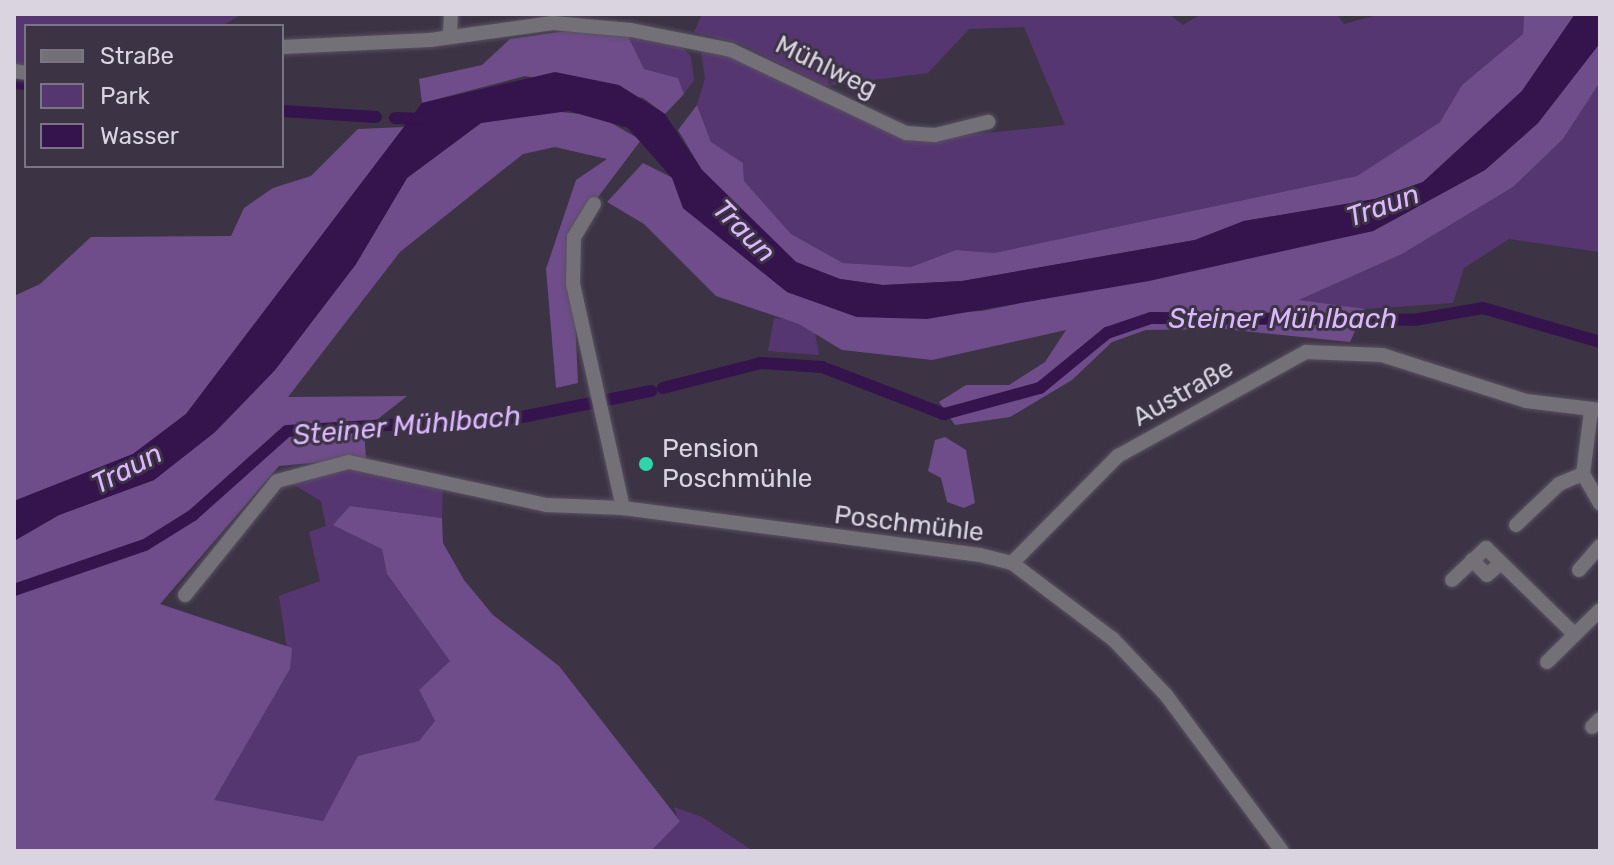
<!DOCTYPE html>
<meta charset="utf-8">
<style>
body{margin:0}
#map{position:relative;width:1614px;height:865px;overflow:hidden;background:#3c3445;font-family:Rubik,sans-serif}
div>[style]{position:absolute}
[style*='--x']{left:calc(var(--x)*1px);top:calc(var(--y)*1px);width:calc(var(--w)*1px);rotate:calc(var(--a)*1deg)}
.green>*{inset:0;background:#563670}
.forest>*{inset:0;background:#6f4d8b}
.water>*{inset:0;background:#35134c}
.canal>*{height:12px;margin:-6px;padding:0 6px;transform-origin:6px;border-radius:6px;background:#35134c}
.roads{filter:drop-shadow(0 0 2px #585161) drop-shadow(0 0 2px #585161)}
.minor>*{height:14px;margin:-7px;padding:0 7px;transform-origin:7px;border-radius:7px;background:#747078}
.dots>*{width:22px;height:22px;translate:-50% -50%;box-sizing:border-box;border:4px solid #3c3445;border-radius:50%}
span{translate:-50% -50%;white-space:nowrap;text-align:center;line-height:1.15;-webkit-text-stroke:6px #3c3445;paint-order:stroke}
.street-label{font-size:26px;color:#d9d4df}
.poi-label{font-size:26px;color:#d9d4df}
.left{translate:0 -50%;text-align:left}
.water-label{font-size:28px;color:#ddb7ff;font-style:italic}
.frame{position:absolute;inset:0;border:16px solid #d9d4df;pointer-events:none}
.legend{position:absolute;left:24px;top:24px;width:260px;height:144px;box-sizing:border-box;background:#3c3445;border:2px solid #7b7483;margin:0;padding:10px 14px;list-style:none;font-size:24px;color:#d9d4df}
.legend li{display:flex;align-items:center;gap:16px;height:40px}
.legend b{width:40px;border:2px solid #7b7483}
</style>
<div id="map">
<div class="green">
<i style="clip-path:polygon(14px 14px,242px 14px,222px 26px,26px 26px,26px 68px,14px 65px)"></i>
<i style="clip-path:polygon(702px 14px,1169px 14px,1183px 25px,1201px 14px,1337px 14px,1344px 24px,1380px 14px,1524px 14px,1523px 34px,1462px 85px,1440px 122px,1357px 176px,994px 253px,956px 250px,911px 267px,843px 263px,791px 234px,744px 181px,743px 163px,711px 142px,697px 105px,705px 78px,700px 46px,740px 55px,915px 140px,1065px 125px,1024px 27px,969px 29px,928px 73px,826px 86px,741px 44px,694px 32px)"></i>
<i style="clip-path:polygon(627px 34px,679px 44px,691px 56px,694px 80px,684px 94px,678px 78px,644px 69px)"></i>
<i style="clip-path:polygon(1600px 82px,1600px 252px,1509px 239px,1464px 268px,1453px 303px,1365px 309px,1297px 301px,1402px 254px,1513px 187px,1563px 139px)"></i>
<i style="clip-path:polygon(774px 318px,813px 322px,819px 355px,768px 351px)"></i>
<i style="clip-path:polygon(348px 464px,443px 486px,442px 518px,350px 506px,382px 549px,387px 574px,450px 661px,419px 690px,435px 721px,419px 742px,359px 756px,323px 821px,213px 800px,290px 669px,279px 596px,320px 581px,309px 532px,326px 526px,321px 501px,284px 479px)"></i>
<i style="clip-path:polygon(674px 807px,702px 817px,753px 851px,651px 851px,679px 821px)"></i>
</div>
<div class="forest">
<i style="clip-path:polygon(1524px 14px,1575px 14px,1522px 91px,1423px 182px,1375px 199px,1244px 221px,1195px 240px,962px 281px,883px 285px,840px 279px,796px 262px,702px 170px,678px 130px,697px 105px,711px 142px,743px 163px,744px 181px,791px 234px,843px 263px,911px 267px,956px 250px,994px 253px,1357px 176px,1440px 122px,1462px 85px,1523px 34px)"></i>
<i style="clip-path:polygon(566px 31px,627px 34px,644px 69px,678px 78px,684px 94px,665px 114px,643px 98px,525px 76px,422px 103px,419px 79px,482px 65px,510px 39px)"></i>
<i style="clip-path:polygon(1600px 43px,1600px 82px,1563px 139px,1513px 187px,1402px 254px,1299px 300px,1365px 309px,1350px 342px,1224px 329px,1146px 330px,1112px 342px,1072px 380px,1010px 417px,955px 425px,939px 402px,966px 385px,1009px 385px,1045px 362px,1066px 330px,932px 360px,842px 350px,799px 324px,716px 296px,644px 224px,607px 202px,643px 163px,673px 178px,683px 208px,787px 292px,857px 317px,982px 311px,1373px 231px,1485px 170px,1538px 123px)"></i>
<i style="clip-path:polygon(542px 110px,599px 116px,641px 140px,571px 233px,578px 383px,556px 388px,546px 269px,576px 180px,607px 159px,555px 147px,523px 154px,400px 252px,288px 397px,407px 396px,364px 430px,366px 458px,279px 466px,160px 604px,292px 648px,290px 669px,214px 800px,323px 821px,358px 756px,419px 741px,435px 721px,419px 690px,450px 661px,387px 574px,382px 549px,333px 525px,350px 506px,442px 518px,443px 543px,464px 580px,493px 615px,559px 666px,680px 821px,651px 851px,14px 851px,14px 541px,59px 515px,154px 480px,215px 432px,275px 370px,356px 264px,407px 178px,481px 123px)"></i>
<i style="clip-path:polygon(404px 127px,186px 414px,133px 454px,14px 501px,14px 296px,40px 284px,91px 237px,231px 236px,244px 208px,273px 188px,311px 176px,358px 129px)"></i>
<i style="clip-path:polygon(945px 437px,966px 450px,975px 503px,964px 508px,947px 502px,941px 478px,928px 471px,935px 440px)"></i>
</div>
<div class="water">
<i style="clip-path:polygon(1575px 14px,1600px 14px,1600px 43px,1538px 123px,1485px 170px,1373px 231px,1149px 281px,927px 319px,857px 317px,787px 292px,683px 208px,672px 178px,628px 128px,569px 111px,481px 123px,407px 178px,356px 264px,275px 370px,215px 432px,154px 480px,59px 515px,14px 541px,14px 501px,133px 454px,186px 414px,422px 103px,555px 72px,619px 85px,665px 114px,702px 170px,796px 262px,840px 279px,883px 285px,962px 281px,1195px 240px,1244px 221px,1375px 199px,1423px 182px,1522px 91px)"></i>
</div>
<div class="canal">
<i style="--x:14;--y:83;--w:12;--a:5"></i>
<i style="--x:282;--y:111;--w:94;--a:3.7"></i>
<i style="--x:395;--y:118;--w:29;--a:2"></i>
<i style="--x:663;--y:388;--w:101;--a:-14.3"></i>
<i style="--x:761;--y:363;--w:61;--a:3.8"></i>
<i style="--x:822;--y:367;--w:131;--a:21.1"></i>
<i style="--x:944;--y:414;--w:99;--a:-15.2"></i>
<i style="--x:1040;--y:388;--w:87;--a:-39.4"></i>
<i style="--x:1107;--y:333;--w:46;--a:-18.8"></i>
<i style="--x:1151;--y:318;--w:263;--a:0.4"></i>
<i style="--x:1414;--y:320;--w:70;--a:-9.9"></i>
<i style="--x:1483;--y:308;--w:122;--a:16.2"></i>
<i style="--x:14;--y:590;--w:139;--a:-19"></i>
<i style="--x:145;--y:545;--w:57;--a:-32"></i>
<i style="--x:193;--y:515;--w:126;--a:-41.8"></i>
<i style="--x:287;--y:431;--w:235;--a:-3.4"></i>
<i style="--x:522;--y:417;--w:132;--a:-11.4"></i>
</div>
<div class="roads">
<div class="minor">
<i style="--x:450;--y:32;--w:18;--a:-87"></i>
<i style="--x:282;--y:47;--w:148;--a:-2.7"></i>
<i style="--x:430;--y:40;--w:124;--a:-7.9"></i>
<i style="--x:553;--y:23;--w:78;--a:5.1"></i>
<i style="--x:631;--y:30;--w:102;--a:11.3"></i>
<i style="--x:731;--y:50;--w:194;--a:25.4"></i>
<i style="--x:906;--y:133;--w:29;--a:4"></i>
<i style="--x:935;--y:135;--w:55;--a:-13.8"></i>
<i style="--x:14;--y:71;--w:12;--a:9"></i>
<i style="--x:594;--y:204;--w:39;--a:121"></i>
<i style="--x:574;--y:237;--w:47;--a:91.2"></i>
<i style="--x:573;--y:284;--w:230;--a:77.4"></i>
<i style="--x:1591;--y:411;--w:64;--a:97.2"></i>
<i style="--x:1583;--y:474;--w:34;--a:60"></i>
<i style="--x:1516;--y:525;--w:59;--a:-43.6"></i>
<i style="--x:1559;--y:484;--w:26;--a:-23"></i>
<i style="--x:1472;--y:560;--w:21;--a:45"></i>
<i style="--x:1487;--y:575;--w:18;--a:-41"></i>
<i style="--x:1012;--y:563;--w:151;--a:-45.3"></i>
<i style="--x:1118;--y:456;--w:215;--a:-29"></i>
<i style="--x:1306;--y:352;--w:76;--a:2.3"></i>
<i style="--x:1382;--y:355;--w:151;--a:17.7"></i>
<i style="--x:1526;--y:401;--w:75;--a:6.9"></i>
<i style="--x:1579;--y:570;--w:32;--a:-49"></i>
<i style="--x:1452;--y:580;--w:47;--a:-43.3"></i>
<i style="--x:1486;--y:548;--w:124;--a:44.3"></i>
<i style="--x:185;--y:595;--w:146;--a:-51.1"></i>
<i style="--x:277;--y:481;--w:74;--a:-14.8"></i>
<i style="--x:349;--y:462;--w:202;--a:12.3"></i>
<i style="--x:546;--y:505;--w:77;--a:2.2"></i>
<i style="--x:623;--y:508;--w:360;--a:7.5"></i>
<i style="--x:980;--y:555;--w:33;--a:14"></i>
<i style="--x:1012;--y:563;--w:126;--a:37"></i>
<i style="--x:1113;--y:639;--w:77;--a:46.6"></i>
<i style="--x:1166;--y:695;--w:194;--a:53.4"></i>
<i style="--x:1547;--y:662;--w:74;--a:-44.5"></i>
<i style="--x:1592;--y:727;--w:11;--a:-45"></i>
</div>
</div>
<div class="dots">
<i style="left:646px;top:464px;background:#30d4aa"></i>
</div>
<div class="street-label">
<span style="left:826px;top:67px;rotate:26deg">Mühlweg</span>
<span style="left:1183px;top:393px;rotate:-29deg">Austraße</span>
<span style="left:909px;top:524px;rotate:7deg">Poschmühle</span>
</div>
<div class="poi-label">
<span class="left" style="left:662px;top:464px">Pension<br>Poschmühle</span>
</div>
<div class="water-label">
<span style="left:1383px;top:206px;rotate:-20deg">Traun</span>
<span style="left:744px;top:231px;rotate:45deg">Traun</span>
<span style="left:1283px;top:319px">Steiner Mühlbach</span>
<span style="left:407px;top:426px;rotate:-5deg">Steiner Mühlbach</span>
<span style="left:127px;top:469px;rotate:-28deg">Traun</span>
</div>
<div class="frame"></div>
<ul class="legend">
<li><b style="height:10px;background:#747078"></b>Straße</li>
<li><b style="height:22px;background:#563670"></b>Park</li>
<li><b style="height:22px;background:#35134c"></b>Wasser</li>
</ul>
</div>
